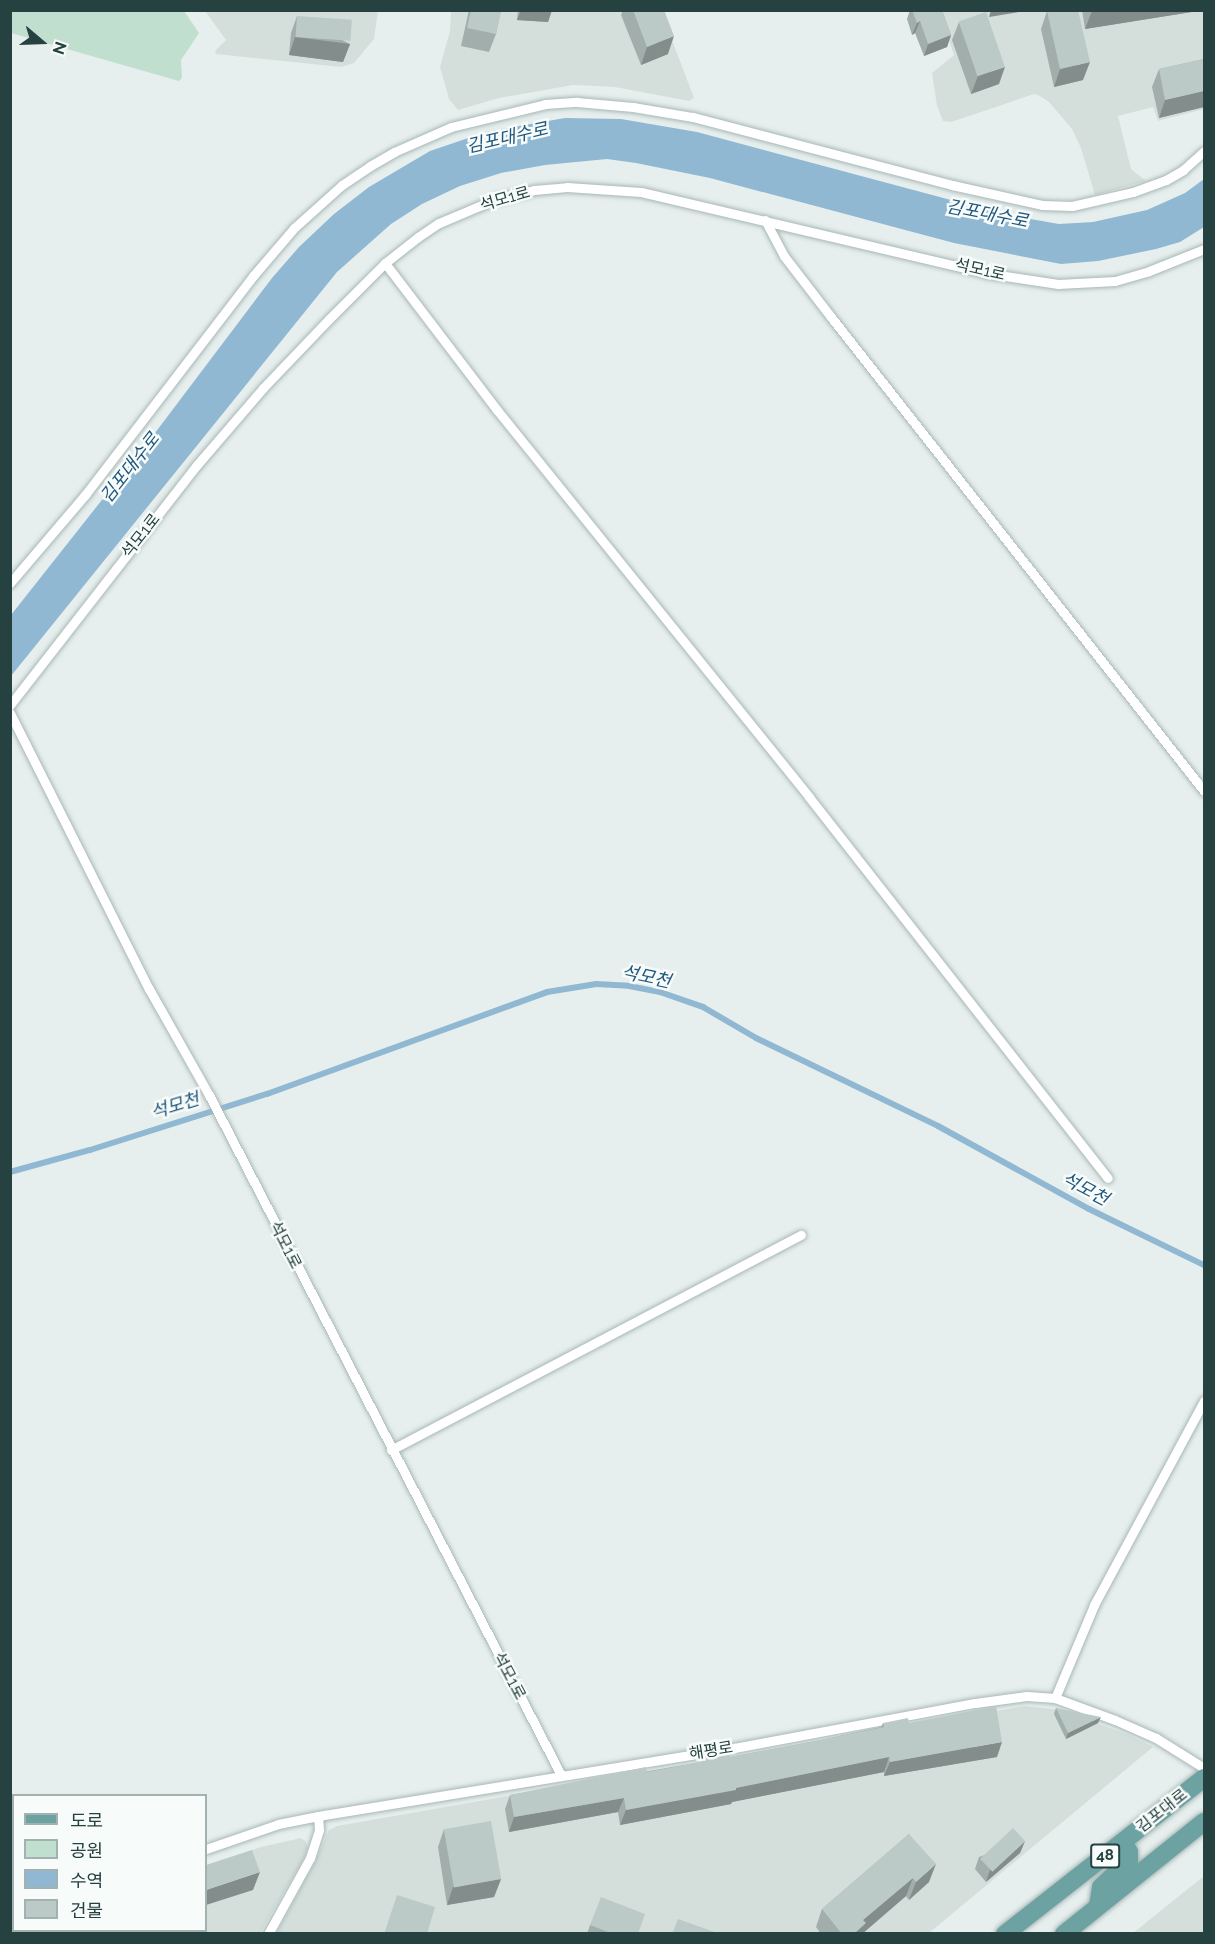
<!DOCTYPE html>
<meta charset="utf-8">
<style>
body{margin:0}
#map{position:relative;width:1215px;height:1944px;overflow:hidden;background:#e6efed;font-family:Raleway,"Noto Sans KR",sans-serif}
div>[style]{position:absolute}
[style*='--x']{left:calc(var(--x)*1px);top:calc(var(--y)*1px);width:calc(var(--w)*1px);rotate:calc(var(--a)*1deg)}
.built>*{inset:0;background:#d4dfdc}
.green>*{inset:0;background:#c0dfcf}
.water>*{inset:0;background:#90b8d2}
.stream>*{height:6px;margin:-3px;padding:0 3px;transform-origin:3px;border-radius:3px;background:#90b8d2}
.roads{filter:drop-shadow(0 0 2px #a8b7b6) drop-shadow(0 0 2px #a8b7b6)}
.service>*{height:9px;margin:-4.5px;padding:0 4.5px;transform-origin:4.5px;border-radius:4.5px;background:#fff}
.primary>*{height:18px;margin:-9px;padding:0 9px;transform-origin:9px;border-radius:9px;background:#6ca3a2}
.wall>*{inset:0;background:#a1aeab;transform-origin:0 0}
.shaded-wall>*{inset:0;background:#838d8b}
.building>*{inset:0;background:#bbcac7;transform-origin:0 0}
span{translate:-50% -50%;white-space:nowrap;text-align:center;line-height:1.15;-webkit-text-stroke:5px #f7fbfa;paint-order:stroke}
.shield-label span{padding:2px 4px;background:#f7fbfa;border:2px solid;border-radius:4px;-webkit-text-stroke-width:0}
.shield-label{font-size:15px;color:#254140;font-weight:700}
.street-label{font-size:16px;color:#254140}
.water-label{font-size:18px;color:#1f577d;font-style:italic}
.frame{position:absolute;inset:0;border:12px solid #254140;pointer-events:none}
.legend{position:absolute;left:12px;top:1794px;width:195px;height:138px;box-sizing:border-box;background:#f7fbfa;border:2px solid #a3b1b0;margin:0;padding:8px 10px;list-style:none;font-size:18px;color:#254140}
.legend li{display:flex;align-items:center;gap:12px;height:30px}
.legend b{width:30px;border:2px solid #a3b1b0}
.north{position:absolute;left:12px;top:12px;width:60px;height:60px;-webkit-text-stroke:4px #f7fbfa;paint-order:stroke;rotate:109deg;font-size:16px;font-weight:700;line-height:24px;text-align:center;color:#254140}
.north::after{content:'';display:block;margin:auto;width:21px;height:27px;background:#254140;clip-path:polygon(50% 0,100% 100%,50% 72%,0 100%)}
</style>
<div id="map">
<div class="built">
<i style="clip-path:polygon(205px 11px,378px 11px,374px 39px,354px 63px,341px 67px,216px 54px,215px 51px,226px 40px)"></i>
<i style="clip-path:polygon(451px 11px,661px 11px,694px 98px,689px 101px,615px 87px,573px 85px,499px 98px,458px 110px,449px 99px,440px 67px,450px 31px)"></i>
<i style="clip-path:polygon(939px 11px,1204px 11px,1204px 109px,1158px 121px,1153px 107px,1118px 116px,1131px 169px,1146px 181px,1095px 195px,1081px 148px,1072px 129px,1049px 102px,1040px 96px,1034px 94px,951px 122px,943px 121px,937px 106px,932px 73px,954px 55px)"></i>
<i style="clip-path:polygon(1025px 1706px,1060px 1710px,1129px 1735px,1153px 1747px,929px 1933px,276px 1934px,315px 1862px,329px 1830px,337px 1826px)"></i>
<i style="clip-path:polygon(301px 1838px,306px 1842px,308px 1848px,303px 1860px,260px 1933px,31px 1934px,38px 1930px,206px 1930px,206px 1867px,261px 1847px)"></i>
<i style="clip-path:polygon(1204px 1876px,1204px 1933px,1133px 1933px)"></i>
</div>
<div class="green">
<i style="clip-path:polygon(10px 11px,184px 11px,199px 33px,181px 60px,182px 78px,179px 81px,11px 33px)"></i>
</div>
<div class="water">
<i style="clip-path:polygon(565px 118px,621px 119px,697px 132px,1007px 215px,1059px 224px,1093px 222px,1147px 210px,1185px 193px,1204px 179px,1204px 227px,1180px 242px,1156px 249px,1098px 261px,1061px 264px,954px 243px,710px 178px,636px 163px,607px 159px,545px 165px,501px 173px,460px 186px,422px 204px,391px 224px,337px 272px,11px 676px,11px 615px,158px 429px,272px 278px,299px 247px,334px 214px,369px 187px,430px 151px,486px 132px)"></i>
</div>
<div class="stream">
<i style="--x:10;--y:1172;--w:83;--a:-15.4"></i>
<i style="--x:90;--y:1150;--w:186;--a:-17.6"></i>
<i style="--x:267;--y:1094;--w:298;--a:-20"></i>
<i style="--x:547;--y:992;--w:50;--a:-9.3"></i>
<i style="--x:596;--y:984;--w:33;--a:3"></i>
<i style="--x:629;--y:986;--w:32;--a:11"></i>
<i style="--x:660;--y:992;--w:46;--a:19.2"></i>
<i style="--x:703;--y:1007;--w:61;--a:30.3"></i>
<i style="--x:756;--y:1038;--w:202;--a:25.8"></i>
<i style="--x:938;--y:1126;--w:172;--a:28.8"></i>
<i style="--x:1089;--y:1209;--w:128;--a:26"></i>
</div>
<div class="roads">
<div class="service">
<i style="--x:765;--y:220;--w:41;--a:62.2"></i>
<i style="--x:784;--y:256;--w:77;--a:52.4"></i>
<i style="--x:831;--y:317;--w:603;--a:51.8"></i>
<i style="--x:385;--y:263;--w:185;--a:52.7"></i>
<i style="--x:497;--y:410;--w:497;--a:51.1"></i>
<i style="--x:809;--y:797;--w:484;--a:51.9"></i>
<i style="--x:10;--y:583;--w:116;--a:-49.6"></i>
<i style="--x:85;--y:495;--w:276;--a:-52.5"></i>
<i style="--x:253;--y:276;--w:63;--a:-49.5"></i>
<i style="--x:294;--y:228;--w:64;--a:-41.9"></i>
<i style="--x:342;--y:185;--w:34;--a:-34"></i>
<i style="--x:370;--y:166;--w:28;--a:-30"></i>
<i style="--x:394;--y:152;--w:62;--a:-23.7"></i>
<i style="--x:451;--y:127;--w:97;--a:-13.7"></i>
<i style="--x:545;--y:104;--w:32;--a:-4"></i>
<i style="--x:577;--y:102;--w:56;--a:5.1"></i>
<i style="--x:633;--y:107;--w:61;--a:9.5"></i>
<i style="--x:693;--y:117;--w:268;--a:14.7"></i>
<i style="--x:952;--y:185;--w:92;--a:12.5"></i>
<i style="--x:1042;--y:205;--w:30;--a:2"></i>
<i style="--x:1072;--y:206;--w:63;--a:-12.9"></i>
<i style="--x:1133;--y:192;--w:35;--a:-20"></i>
<i style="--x:1166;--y:180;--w:20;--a:-30"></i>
<i style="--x:1183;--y:170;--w:28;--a:-42"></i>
<i style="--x:10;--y:705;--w:303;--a:-52.1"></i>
<i style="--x:196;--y:466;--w:103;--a:-49.3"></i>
<i style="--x:263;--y:388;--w:95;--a:-46.3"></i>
<i style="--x:329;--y:319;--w:79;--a:-45"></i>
<i style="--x:385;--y:263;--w:42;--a:-38.2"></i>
<i style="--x:418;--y:237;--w:25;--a:-34"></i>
<i style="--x:439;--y:223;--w:62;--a:-22.8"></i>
<i style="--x:496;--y:199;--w:39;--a:-13"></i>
<i style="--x:534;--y:190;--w:33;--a:-5"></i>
<i style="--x:567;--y:187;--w:74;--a:3.9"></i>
<i style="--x:641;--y:192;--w:353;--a:13.2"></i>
<i style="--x:985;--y:273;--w:74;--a:8.6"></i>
<i style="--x:1058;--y:284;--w:57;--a:-3"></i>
<i style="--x:1115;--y:281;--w:35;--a:-16"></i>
<i style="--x:1149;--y:271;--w:59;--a:-21.8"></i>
<i style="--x:10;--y:713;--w:309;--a:63.3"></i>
<i style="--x:149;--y:989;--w:122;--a:60.5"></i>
<i style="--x:209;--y:1095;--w:766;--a:62.63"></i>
<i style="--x:391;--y:1450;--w:463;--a:-27.7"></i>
<i style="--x:1055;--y:1698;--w:101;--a:-67.2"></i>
<i style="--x:1094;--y:1605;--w:232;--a:-61.7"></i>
<i style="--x:206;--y:1849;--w:76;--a:-19.1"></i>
<i style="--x:278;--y:1824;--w:41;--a:-11.3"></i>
<i style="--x:318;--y:1816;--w:422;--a:-9.3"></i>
<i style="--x:734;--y:1748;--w:245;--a:-10.6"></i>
<i style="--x:975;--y:1703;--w:52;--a:-7.7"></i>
<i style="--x:1027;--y:1696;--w:28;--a:4"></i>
<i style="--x:1055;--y:1698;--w:64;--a:20.1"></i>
<i style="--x:1115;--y:1720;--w:45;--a:23.7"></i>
<i style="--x:1156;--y:1738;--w:57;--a:32"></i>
<i style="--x:10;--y:1921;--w:4;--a:-14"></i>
<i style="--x:268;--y:1934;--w:87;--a:-61.1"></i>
<i style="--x:310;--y:1858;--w:29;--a:-72"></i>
<i style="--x:319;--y:1830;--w:14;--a:-94"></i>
</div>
<div class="primary">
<i style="--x:1098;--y:1906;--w:19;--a:-81"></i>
<i style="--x:1101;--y:1887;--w:38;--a:-43"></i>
<i style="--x:1129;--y:1861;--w:9;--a:-90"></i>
<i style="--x:1129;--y:1852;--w:12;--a:-125"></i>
<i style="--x:1005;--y:1934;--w:253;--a:-38.1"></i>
<i style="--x:1064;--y:1934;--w:179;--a:-38.7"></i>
</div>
</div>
<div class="wall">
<i style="clip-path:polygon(469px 10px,501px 10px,496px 34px,489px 52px,461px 46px)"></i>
<i style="clip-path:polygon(518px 10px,552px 10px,548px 22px,517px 20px)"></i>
<i style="clip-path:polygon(623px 10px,664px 10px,668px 54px,641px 65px,621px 15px)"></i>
<i style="clip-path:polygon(910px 10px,942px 10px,951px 35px,947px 47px,924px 56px,915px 33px,912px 35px,907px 19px)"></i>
<i style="clip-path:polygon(1082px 10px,1199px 10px,1198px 11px,1085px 29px)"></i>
<i style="clip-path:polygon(1047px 11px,1083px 80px,1054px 87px,1041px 29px)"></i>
<i style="clip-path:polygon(297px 16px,350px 44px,343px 62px,289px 55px,291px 33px)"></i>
<i style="clip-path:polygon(959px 22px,999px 84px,971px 94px,952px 40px)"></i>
<i style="clip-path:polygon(1204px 59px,1204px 107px,1159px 118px,1152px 87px,1159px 69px)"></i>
<i style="clip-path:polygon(1056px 1708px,1098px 1723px,1066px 1739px,1054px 1714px)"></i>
<i style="clip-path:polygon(883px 1723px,909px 1723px,997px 1757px,884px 1776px,884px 1772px,732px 1802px,731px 1804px,620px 1825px,618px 1812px,509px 1832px,505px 1809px,510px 1795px,701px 1762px,703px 1757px,730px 1757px,821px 1740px,881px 1727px)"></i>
<i style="clip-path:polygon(444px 1829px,501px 1879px,494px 1897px,447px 1905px,438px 1847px)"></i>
<i style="clip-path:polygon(909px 1834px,929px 1882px,909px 1900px,906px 1896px,862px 1934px,821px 1934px,816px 1927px,822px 1909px)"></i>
<i style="clip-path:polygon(1025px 1841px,1020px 1853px,986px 1882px,975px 1869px,979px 1857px)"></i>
<i style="clip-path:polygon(590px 1925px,638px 1934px,587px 1934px)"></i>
<i style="left:147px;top:1930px;width:52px;height:4px"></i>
</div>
<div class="shaded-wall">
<i style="clip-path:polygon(521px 10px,552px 10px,548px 22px,517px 20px)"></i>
<i style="clip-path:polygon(991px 10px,1031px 10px,989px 17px)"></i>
<i style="clip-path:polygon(1095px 10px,1199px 10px,1198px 11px,1085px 29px,1092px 11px)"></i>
<i style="clip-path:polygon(920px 21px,915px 33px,912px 35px,917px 23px)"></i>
<i style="clip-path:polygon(951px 35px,947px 47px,924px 56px,928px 44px)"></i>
<i style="clip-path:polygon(674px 36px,668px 54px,641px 65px,647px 47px)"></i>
<i style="clip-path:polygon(295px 37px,350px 44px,343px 62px,289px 55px)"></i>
<i style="clip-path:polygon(1090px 62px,1083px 80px,1054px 87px,1060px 69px)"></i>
<i style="clip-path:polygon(1005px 67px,999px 84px,971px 94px,978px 76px)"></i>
<i style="clip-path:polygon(1204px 91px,1204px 107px,1159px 118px,1165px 100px)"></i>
<i style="clip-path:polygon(1101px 1717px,1098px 1723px,1066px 1739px,1068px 1733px)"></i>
<i style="clip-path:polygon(1002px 1742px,997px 1757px,884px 1776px,890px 1762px)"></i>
<i style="clip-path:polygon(889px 1757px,884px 1772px,732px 1802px,731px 1804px,620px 1825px,626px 1810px)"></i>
<i style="clip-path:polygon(624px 1798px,618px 1812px,509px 1832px,514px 1817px)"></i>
<i style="clip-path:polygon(1025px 1841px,1020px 1853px,986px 1882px,990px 1870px)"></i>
<i style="clip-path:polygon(936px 1864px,929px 1882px,909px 1900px,916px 1882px)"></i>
<i style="clip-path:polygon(260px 1872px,253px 1890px,206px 1905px,206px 1890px)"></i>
<i style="clip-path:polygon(913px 1878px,906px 1896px,862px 1934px,854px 1934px,863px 1920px)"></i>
<i style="clip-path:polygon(501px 1879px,494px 1897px,447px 1905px,453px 1887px)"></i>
</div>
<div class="building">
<i style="clip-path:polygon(471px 10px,501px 10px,496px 34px,467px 28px)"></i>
<i style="clip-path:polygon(633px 10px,664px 10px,674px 36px,647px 47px)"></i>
<i style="clip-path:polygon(912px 10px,942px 10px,951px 35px,928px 44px,920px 21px,917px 23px)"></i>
<i style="clip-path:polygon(1051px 10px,1078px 10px,1090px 62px,1060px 69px,1047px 11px)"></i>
<i style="left:986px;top:12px;width:58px;height:29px;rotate:71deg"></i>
<i style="left:297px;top:16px;width:55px;height:21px;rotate:4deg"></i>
<i style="clip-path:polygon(1204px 59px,1204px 91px,1165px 100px,1159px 69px)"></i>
<i style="clip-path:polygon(996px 1706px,1002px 1742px,890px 1762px,889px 1757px,736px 1788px,736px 1790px,626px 1810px,624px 1798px,514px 1817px,510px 1795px,646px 1767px,647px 1772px,680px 1766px,704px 1761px,703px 1757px,729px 1751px,730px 1757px,821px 1740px,884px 1727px,883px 1723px,908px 1718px,909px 1723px)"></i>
<i style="clip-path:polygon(1056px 1708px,1101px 1717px,1068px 1733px)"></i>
<i style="left:491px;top:1821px;width:59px;height:48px;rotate:80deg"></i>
<i style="left:1013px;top:1828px;width:18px;height:45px;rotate:47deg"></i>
<i style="clip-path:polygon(909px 1834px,936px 1864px,916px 1882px,913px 1878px,863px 1920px,866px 1923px,854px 1934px,842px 1934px,822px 1909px)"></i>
<i style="clip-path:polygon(252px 1850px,260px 1872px,206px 1890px,206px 1865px)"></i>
<i style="clip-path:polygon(397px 1895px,435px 1907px,427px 1934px,384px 1934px)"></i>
<i style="clip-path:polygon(601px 1897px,645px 1914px,638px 1934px,613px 1934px,590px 1925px)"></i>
<i style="clip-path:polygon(678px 1919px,720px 1934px,672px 1934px)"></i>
<i style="left:58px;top:1930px;width:47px;height:4px"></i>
<i style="left:154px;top:1930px;width:45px;height:4px"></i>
</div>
<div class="shield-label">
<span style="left:1105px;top:1856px">48</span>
</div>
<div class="street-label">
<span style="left:505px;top:199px;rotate:-16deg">석모1로</span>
<span style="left:980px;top:270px;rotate:13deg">석모1로</span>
<span style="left:141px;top:536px;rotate:-52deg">석모1로</span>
<span style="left:285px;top:1245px;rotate:63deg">석모1로</span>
<span style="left:509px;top:1676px;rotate:62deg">석모1로</span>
<span style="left:711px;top:1751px;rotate:-9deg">해평로</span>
<span style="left:1162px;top:1811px;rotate:-38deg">김포대로</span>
</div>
<div class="water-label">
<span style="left:507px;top:138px;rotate:-13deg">김포대수로</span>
<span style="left:987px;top:214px;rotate:11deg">김포대수로</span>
<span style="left:130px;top:468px;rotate:-52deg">김포대수로</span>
<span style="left:646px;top:977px;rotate:12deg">석모천</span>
<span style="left:175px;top:1106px;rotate:-17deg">석모천</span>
<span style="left:1085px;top:1189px;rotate:28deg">석모천</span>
</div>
<div class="frame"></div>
<ul class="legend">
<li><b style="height:8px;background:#6ca3a2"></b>도로</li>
<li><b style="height:16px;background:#c0dfcf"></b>공원</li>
<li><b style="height:16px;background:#90b8d2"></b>수역</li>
<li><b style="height:16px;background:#bbcac7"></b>건물</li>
</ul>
<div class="north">N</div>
</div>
